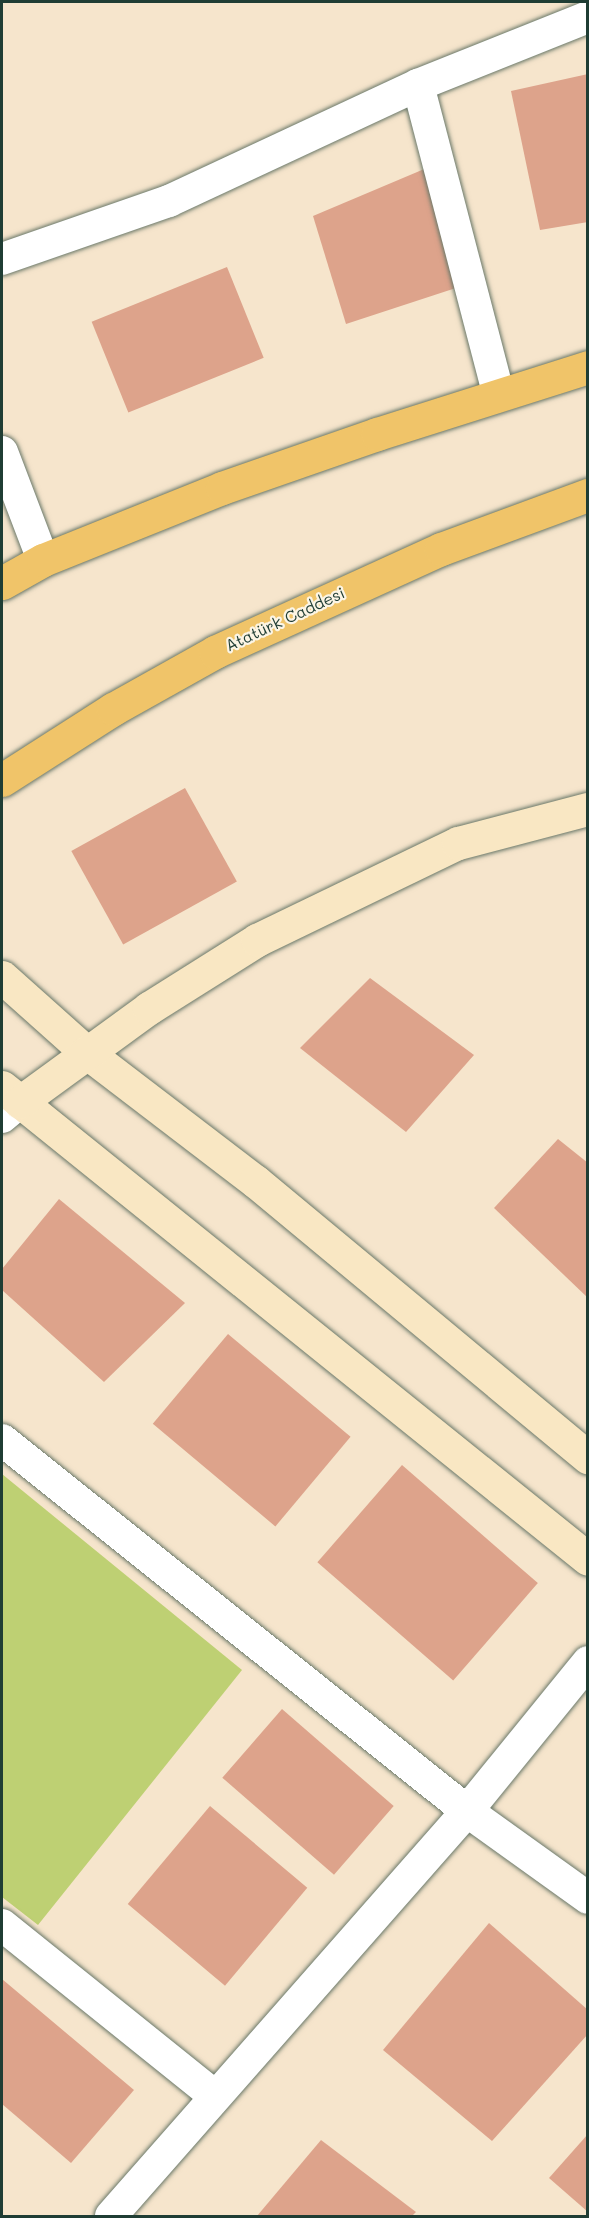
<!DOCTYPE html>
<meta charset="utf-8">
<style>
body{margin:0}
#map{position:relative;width:589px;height:2218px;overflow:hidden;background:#f6e5cc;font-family:Mali,sans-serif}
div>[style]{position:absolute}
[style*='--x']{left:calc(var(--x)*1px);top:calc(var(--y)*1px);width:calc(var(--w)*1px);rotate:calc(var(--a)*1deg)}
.green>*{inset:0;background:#bed073}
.building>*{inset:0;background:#dda38b;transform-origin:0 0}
.roads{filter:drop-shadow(0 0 2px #6a7869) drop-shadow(0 0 2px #6a7869)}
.street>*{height:32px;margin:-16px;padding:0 16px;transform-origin:16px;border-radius:16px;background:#fff}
.secondary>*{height:33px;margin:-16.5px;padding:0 16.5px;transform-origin:16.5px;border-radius:16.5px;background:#f9e7c3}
.primary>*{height:33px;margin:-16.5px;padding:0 16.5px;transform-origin:16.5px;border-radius:16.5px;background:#f0c469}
span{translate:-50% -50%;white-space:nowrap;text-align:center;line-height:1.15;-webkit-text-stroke:4.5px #fcf5e5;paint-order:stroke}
.street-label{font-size:16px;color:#1f3d34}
.frame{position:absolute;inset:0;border:3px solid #1f3d34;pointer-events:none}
</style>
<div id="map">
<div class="green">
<i style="clip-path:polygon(2px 1474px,242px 1670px,38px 1925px,2px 1897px)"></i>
</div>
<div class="building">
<i style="clip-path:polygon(588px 74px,588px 222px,540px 230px,511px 91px)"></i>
<i style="clip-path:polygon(429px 167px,462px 286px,346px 324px,313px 216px)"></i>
<i style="left:227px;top:267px;width:98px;height:146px;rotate:68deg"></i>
<i style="left:185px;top:788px;width:107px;height:130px;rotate:61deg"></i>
<i style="clip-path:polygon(370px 978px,474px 1055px,406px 1132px,300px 1048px)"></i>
<i style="clip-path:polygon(558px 1139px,588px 1163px,588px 1298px,494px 1208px)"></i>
<i style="clip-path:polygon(59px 1199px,185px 1303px,104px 1382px,2px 1290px,2px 1269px)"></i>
<i style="left:228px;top:1334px;width:160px;height:117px;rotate:40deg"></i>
<i style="left:402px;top:1465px;width:180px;height:129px;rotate:41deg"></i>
<i style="left:282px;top:1709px;width:148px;height:91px;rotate:41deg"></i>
<i style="left:210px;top:1806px;width:127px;height:128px;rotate:40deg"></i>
<i style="clip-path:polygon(489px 1923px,588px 2010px,588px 2034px,492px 2141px,383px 2050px)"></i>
<i style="clip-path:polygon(2px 1979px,134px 2090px,71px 2163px,2px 2104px)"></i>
<i style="clip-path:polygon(588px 2134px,588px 2212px,549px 2178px)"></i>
<i style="clip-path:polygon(321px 2140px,416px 2212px,412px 2216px,257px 2216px)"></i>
</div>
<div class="roads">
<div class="street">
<i style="--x:418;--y:85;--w:320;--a:75.4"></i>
<i style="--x:2;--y:259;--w:177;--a:-19.2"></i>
<i style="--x:169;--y:201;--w:275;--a:-25"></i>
<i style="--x:418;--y:85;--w:183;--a:-21.8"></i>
<i style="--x:2;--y:452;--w:116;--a:69.2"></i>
<i style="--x:2;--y:1117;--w:23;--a:-40"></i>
<i style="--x:2;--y:1440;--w:595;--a:38.58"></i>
<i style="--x:467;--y:1811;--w:149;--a:35.7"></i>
<i style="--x:2;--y:1925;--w:273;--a:38.8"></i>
<i style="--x:111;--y:2216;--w:539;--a:-48.68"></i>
<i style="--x:467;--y:1811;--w:192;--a:-50.9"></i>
</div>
<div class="secondary">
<i style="--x:2;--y:977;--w:113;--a:41.8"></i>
<i style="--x:86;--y:1052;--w:213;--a:37.4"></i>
<i style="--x:255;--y:1181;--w:433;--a:39.7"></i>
<i style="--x:2;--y:1087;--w:752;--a:38.85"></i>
<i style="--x:20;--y:1102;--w:160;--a:-36.1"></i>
<i style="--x:149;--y:1008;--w:128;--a:-32.2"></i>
<i style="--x:257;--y:940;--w:223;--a:-25.8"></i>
<i style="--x:458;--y:843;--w:134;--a:-14.7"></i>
</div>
<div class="primary">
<i style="--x:2;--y:583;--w:47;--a:-29.3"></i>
<i style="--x:43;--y:560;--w:193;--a:-21.9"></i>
<i style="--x:222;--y:488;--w:164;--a:-19.2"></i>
<i style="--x:377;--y:434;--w:221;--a:-17.6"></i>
<i style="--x:2;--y:780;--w:132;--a:-32.6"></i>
<i style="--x:113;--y:709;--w:117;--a:-29.2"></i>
<i style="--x:215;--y:652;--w:248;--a:-24.5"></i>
<i style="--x:441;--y:549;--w:157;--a:-20.2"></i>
</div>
</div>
<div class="street-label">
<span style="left:285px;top:619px;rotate:-25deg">Atatürk Caddesi</span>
</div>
<div class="frame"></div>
</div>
